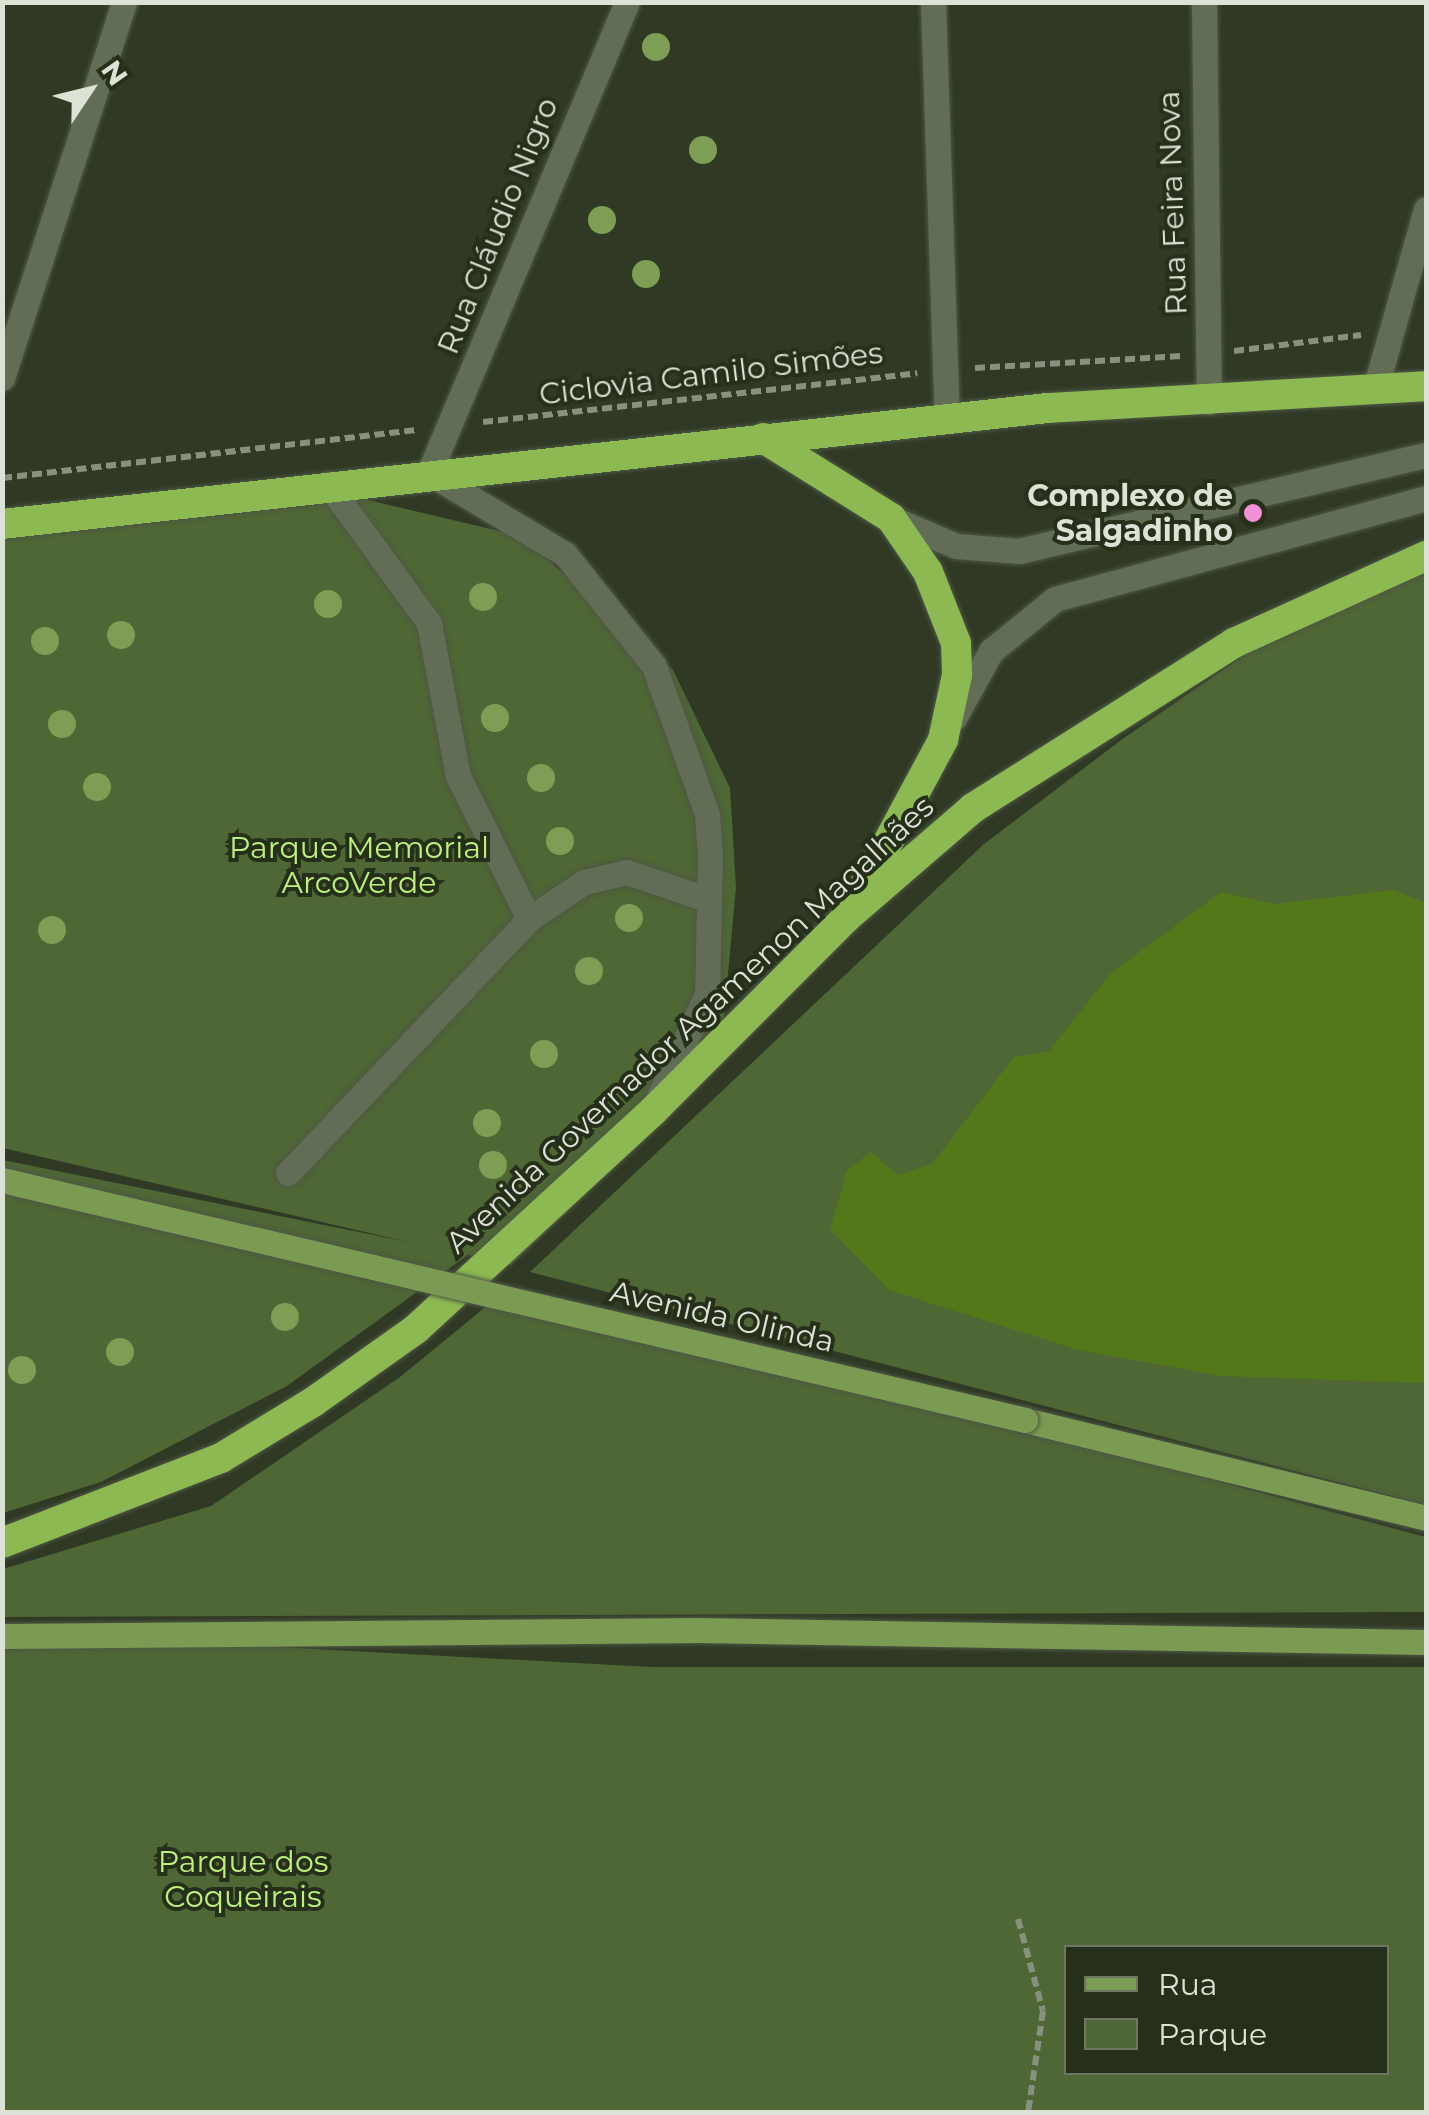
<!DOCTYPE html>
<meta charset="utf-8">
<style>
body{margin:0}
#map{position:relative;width:1429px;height:2115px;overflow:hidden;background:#2f3924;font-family:Montserrat,sans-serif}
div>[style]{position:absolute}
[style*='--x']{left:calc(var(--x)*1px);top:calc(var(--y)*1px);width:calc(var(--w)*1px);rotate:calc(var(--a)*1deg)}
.green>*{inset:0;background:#4f6635}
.forest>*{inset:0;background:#53781a}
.path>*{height:6px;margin-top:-3px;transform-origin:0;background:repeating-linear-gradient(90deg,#88907f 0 10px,transparent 0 15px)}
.roads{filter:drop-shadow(0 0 2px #4e5745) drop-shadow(0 0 2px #4e5745)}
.minor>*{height:25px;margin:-12.5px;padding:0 12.5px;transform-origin:12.5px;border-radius:12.5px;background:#626d56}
.major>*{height:25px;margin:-12.5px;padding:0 12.5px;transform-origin:12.5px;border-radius:12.5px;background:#7b9b53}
.highway>*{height:30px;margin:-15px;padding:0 15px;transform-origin:15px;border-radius:15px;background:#8cb951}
.bridges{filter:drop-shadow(0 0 2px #4e5745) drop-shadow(0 0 2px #4e5745)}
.major-bridge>*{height:25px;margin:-12.5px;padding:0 12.5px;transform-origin:12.5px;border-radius:12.5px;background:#7b9b53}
.trees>*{width:28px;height:28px;margin:-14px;border-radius:50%;background:#7d9e54}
.dots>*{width:28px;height:28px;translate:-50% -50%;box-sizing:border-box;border:5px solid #252f1a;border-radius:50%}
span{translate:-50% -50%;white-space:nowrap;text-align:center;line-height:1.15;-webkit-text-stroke:8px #252f1a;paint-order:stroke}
.street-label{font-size:30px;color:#dce3d6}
.poi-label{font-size:30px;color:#dce3d6;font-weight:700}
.right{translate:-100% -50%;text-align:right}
.park-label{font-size:30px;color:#bcf07b}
.frame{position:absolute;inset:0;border:5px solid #dce3d6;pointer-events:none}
.legend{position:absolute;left:1064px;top:1945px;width:325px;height:130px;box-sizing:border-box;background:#252f1a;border:2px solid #6e7765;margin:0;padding:12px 18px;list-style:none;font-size:30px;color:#dce3d6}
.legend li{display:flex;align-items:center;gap:20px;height:50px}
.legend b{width:50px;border:2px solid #6e7765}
.north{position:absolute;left:40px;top:40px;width:100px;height:100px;-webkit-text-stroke:8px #252f1a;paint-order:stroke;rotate:55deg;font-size:28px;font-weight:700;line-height:40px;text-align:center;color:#dce3d6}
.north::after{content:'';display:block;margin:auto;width:35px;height:45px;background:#dce3d6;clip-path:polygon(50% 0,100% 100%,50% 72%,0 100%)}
</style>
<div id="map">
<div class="green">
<i style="clip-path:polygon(338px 493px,521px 536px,673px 670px,730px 788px,736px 887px,724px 1017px,689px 1095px,511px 1265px,468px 1255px,287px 1386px,101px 1482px,3px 1513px,3px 1160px,408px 1242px,3px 1148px,3px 535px)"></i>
<i style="clip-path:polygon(1426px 555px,1426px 1505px,530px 1272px,984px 844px,1121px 740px,1340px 589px)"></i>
<i style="clip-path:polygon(505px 1291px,1426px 1537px,1426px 1612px,3px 1617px,3px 1569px,211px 1506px,400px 1377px)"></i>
<i style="clip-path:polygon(evenodd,108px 1638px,651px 1667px,1426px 1667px,1426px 2112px,3px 2112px,2px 1640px,108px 1638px,1066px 1948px,1386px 1948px,1386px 2072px,1066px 2072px,1066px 1948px)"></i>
</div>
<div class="forest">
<i style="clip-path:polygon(1394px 890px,1426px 903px,1426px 1383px,1221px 1376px,1078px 1350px,889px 1290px,830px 1229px,847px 1170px,871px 1152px,897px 1175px,932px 1164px,1014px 1057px,1049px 1051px,1111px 973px,1221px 892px,1274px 904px)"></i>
</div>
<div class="path">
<i style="--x:1234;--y:351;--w:128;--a:-7.2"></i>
<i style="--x:975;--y:368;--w:207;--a:-3.3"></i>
<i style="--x:483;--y:422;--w:437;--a:-6.4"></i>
<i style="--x:2;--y:478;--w:417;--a:-6.6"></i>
<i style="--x:1018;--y:1919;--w:95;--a:74.8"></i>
<i style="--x:1043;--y:2011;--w:102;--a:98.4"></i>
</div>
<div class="roads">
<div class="minor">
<i style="--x:627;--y:2;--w:511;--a:112.8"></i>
<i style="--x:429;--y:473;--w:158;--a:30.8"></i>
<i style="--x:565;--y:554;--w:143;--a:51.5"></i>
<i style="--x:654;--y:666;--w:157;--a:70.3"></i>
<i style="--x:707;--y:814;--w:41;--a:85.8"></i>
<i style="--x:710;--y:855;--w:139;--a:91.2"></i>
<i style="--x:707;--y:994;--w:120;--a:115.1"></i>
<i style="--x:933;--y:2;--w:416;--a:88.1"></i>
<i style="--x:1204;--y:2;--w:400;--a:89.3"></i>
<i style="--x:2;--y:378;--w:395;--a:-72"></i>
<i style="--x:1376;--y:386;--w:184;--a:-74.2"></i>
<i style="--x:328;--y:484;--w:172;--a:54"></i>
<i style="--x:429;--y:623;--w:156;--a:79.3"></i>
<i style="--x:458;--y:776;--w:160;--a:63.6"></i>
<i style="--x:891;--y:518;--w:71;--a:23.3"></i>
<i style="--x:956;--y:546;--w:63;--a:4.5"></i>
<i style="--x:1019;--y:551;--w:418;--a:-13.3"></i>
<i style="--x:954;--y:718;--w:77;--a:-61.1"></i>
<i style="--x:991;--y:651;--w:82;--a:-39.1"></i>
<i style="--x:1055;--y:599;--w:385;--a:-15.2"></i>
<i style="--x:288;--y:1173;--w:350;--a:-46.5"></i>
<i style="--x:529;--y:919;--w:66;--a:-33.9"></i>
<i style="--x:584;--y:882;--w:44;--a:-13.1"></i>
<i style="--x:627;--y:872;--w:87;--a:18.9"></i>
</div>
<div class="major">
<i style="--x:1025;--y:1420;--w:413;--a:13.7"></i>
<i style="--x:2;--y:1636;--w:697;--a:-0.49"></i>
<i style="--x:699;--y:1630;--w:727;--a:0.95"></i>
</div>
<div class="highway">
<i style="--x:763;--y:438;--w:151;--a:32"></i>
<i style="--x:891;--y:518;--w:65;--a:55.6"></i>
<i style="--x:928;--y:572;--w:76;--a:68.5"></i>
<i style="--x:956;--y:643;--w:32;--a:88"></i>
<i style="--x:957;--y:675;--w:66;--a:102.2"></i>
<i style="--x:943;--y:740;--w:182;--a:118.3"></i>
<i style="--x:2;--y:524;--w:1052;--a:-6.33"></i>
<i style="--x:1048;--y:408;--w:379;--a:-3.3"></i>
<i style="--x:2;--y:1543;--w:235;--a:-21.2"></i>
<i style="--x:221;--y:1458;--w:108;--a:-31.3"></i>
<i style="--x:313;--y:1402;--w:126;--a:-35.3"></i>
<i style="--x:416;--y:1329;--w:322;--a:-42.6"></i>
<i style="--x:653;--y:1111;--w:276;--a:-45"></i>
<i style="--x:848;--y:916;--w:165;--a:-40.8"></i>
<i style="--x:973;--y:808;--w:309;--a:-32.3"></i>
<i style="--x:1234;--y:643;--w:211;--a:-24.4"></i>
</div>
</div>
<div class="bridges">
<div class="major-bridge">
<i style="--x:2;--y:1180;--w:1051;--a:13.2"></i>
</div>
</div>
<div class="trees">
<i style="left:656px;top:47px"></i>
<i style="left:703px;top:150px"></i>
<i style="left:602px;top:220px"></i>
<i style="left:646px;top:274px"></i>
<i style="left:483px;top:597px"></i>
<i style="left:328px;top:604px"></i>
<i style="left:121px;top:635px"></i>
<i style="left:45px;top:641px"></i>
<i style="left:495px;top:718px"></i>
<i style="left:62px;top:724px"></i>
<i style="left:541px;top:778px"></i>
<i style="left:97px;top:787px"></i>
<i style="left:560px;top:841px"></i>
<i style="left:629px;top:918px"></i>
<i style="left:52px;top:930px"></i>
<i style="left:589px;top:971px"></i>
<i style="left:544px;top:1054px"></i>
<i style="left:487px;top:1123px"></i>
<i style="left:493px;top:1165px"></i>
<i style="left:285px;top:1317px"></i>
<i style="left:120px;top:1352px"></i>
<i style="left:22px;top:1370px"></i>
</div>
<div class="dots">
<i style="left:1253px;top:513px;background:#f391d6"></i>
</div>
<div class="street-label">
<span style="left:1173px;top:203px;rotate:-92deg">Rua Feira Nova</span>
<span style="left:498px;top:226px;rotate:-68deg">Rua Cláudio Nigro</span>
<span style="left:711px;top:374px;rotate:-7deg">Ciclovia Camilo Simões</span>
<span style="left:690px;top:1025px;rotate:-43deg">Avenida Governador Agamenon Magalhães</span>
<span style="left:722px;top:1317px;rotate:13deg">Avenida Olinda</span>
</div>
<div class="poi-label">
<span class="right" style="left:1233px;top:513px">Complexo de<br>Salgadinho</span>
</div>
<div class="park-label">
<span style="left:359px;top:865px">Parque Memorial<br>ArcoVerde</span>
<span style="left:243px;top:1879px">Parque dos<br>Coqueirais</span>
</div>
<div class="frame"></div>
<ul class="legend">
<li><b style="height:12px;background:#7b9b53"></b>Rua</li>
<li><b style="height:28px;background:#4f6635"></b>Parque</li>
</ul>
<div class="north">N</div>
</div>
